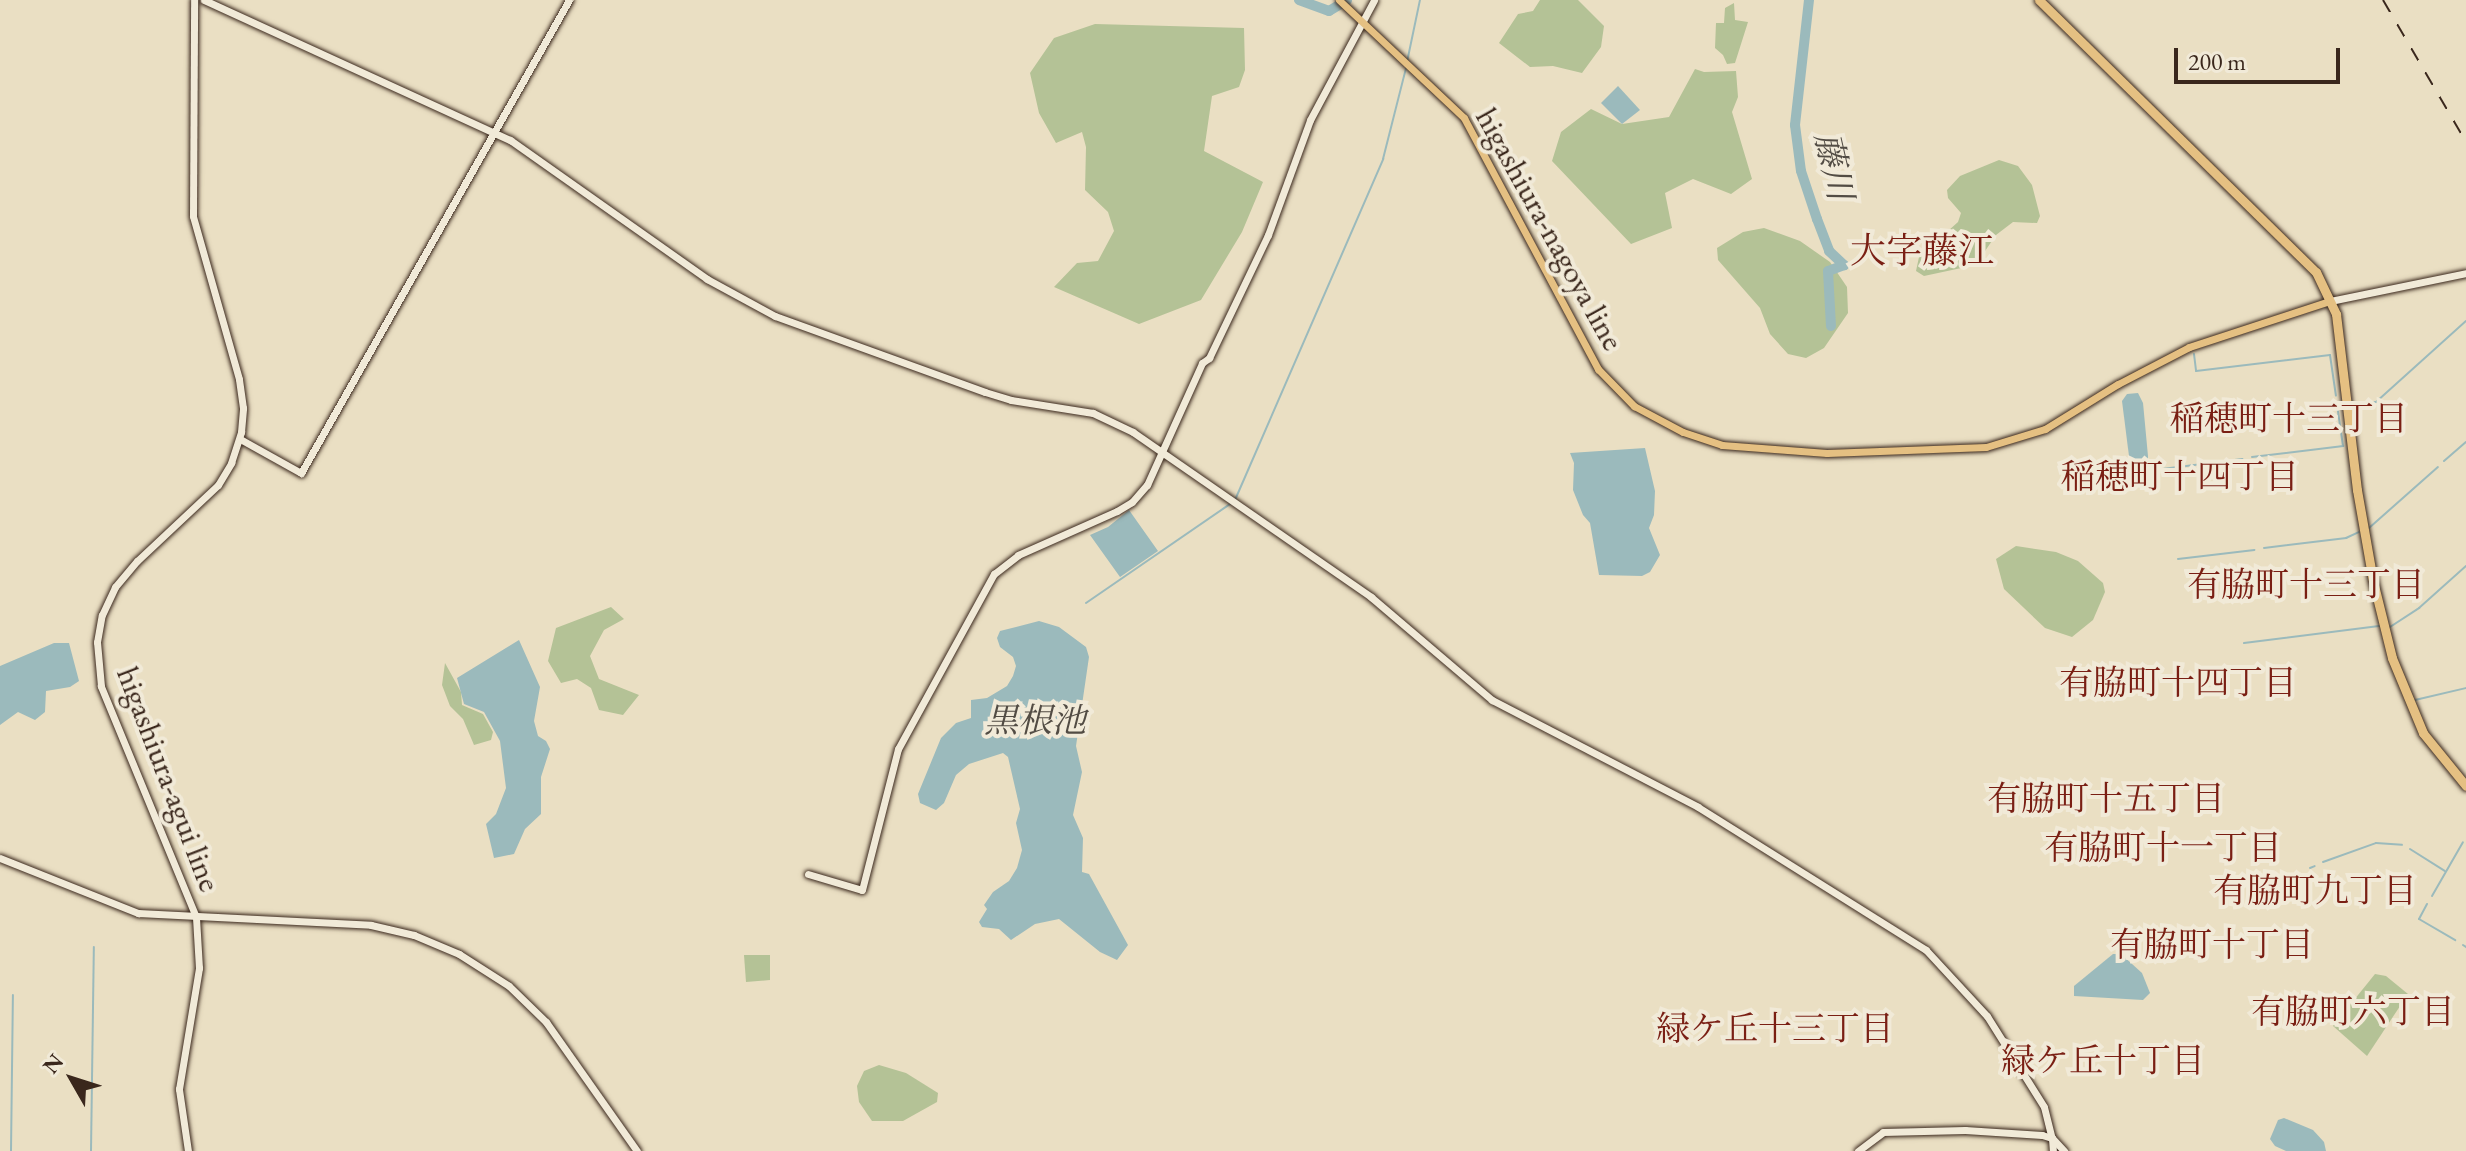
<!DOCTYPE html>
<meta charset="utf-8">
<style>
body{margin:0}
#map{position:relative;width:2466px;height:1151px;overflow:hidden;background:#eadfc3;font-family:"EB Garamond","Noto Serif JP",serif}
div>[style]{position:absolute}
[style*='--x']{left:calc(var(--x)*1px);top:calc(var(--y)*1px);width:calc(var(--w)*1px);rotate:calc(var(--a)*1deg)}
.green>*{inset:0;background:#b4c296}
.water>*{inset:0;background:#9bbabc}
.stream>*{height:2px;margin:-1px;padding:0 1px;transform-origin:1px;border-radius:1px;background:#9bbabc}
.river>*{height:10px;margin:-5px;padding:0 5px;transform-origin:5px;border-radius:5px;background:#9bbabc}
.roads{filter:drop-shadow(0 0 2px #3a271c) drop-shadow(0 0 2px #3a271c)}
.secondary>*{height:7px;margin:-3.5px;padding:0 3.5px;transform-origin:3.5px;border-radius:3.5px;background:#f1ead8}
.primary>*{height:7px;margin:-3.5px;padding:0 3.5px;transform-origin:3.5px;border-radius:3.5px;background:#e5c082}
.highway>*{height:9px;margin:-4.5px;padding:0 4.5px;transform-origin:4.5px;border-radius:4.5px;background:#e5c082}
.rail>*{height:2px;margin-top:-1px;transform-origin:0;background:repeating-linear-gradient(90deg,#3a271c 0 14px,transparent 0 28px)}
span{translate:-50% -50%;white-space:nowrap;text-align:center;line-height:1.15;-webkit-text-stroke:8px #f1ead8;paint-order:stroke}
.street-label{font-size:32px;color:#3a271c}
.water-label{font-size:34px;color:#524c44;font-style:italic}
.neighbourhood-label{font-size:34px;color:#7a1f14}
.quarter-label{font-size:36px;color:#7a1f14}
.north{position:absolute;left:32px;top:1039px;width:80px;height:80px;-webkit-text-stroke:6px #f1ead8;paint-order:stroke;rotate:309deg;font-size:22px;font-weight:700;line-height:32px;text-align:center;color:#3a271c}
.north::after{content:'';display:block;margin:auto;width:28px;height:36px;background:#3a271c;clip-path:polygon(50% 0,100% 100%,50% 72%,0 100%)}
.scale{position:absolute;left:2174px;top:48px;width:166px;height:36px;box-sizing:border-box;border:4px solid #3a271c;border-top:0;padding-left:10px;font-size:24px;line-height:28px;white-space:nowrap;color:#3a271c;-webkit-text-stroke:6px #f1ead8;paint-order:stroke}
</style>
<div id="map">
<div class="green">
<i style="clip-path:polygon(1540px 0,1578px 0,1604px 26px,1601px 47px,1582px 73px,1553px 66px,1530px 67px,1499px 43px,1518px 14px,1533px 11px)"></i>
<i style="clip-path:polygon(1734px 3px,1735px 20px,1748px 22px,1735px 63px,1727px 64px,1723px 55px,1715px 48px,1716px 23px,1724px 23px,1725px 8px)"></i>
<i style="clip-path:polygon(1095px 24px,1244px 28px,1245px 70px,1239px 87px,1212px 96px,1204px 151px,1263px 182px,1242px 232px,1201px 300px,1139px 324px,1054px 287px,1077px 263px,1098px 261px,1114px 231px,1108px 212px,1085px 190px,1086px 147px,1082px 132px,1056px 143px,1039px 113px,1030px 73px,1054px 38px)"></i>
<i style="clip-path:polygon(1695px 69px,1704px 72px,1736px 71px,1738px 97px,1732px 112px,1752px 179px,1731px 194px,1693px 179px,1665px 193px,1672px 228px,1631px 244px,1552px 161px,1561px 132px,1591px 109px,1622px 124px,1669px 117px)"></i>
<i style="clip-path:polygon(1999px 160px,2018px 166px,2032px 185px,2040px 216px,2037px 223px,2013px 222px,1996px 235px,1981px 257px,1966px 267px,1924px 276px,1916px 271px,1919px 257px,1958px 222px,1961px 213px,1948px 198px,1947px 190px,1960px 176px)"></i>
<i style="clip-path:polygon(1764px 228px,1800px 241px,1830px 262px,1847px 287px,1848px 313px,1824px 348px,1806px 358px,1788px 354px,1770px 334px,1760px 308px,1718px 260px,1717px 248px,1743px 232px)"></i>
<i style="clip-path:polygon(2016px 546px,2056px 552px,2078px 561px,2103px 583px,2105px 592px,2093px 620px,2072px 637px,2045px 628px,2004px 589px,1996px 559px)"></i>
<i style="clip-path:polygon(611px 607px,624px 619px,604px 630px,590px 656px,599px 679px,639px 695px,623px 715px,599px 710px,591px 688px,577px 679px,561px 683px,548px 661px,556px 628px)"></i>
<i style="clip-path:polygon(445px 663px,461px 692px,462px 705px,483px 714px,493px 732px,491px 740px,474px 745px,463px 719px,450px 706px,442px 685px)"></i>
<i style="clip-path:polygon(744px 955px,770px 955px,770px 980px,746px 982px)"></i>
<i style="clip-path:polygon(2375px 974px,2386px 976px,2408px 994px,2367px 1056px,2333px 1026px)"></i>
<i style="clip-path:polygon(879px 1065px,906px 1073px,938px 1093px,937px 1102px,903px 1121px,872px 1121px,859px 1102px,857px 1086px,864px 1071px)"></i>
</div>
<div class="water">
<i style="clip-path:polygon(1618px 86px,1640px 110px,1622px 124px,1601px 103px)"></i>
<i style="clip-path:polygon(2138px 393px,2143px 403px,2148px 456px,2148px 480px,2140px 483px,2130px 464px,2122px 401px,2127px 394px)"></i>
<i style="clip-path:polygon(1645px 448px,1655px 491px,1654px 515px,1649px 528px,1660px 555px,1650px 572px,1642px 576px,1599px 575px,1590px 523px,1583px 515px,1573px 490px,1574px 463px,1570px 453px)"></i>
<i style="clip-path:polygon(1129px 510px,1158px 551px,1120px 577px,1090px 535px,1108px 527px)"></i>
<i style="clip-path:polygon(1039px 621px,1059px 627px,1086px 647px,1089px 657px,1076px 746px,1082px 772px,1073px 815px,1083px 838px,1082px 872px,1089px 874px,1128px 945px,1117px 960px,1100px 952px,1059px 919px,1035px 924px,1011px 940px,999px 929px,982px 927px,979px 922px,987px 909px,984px 905px,993px 892px,1009px 881px,1017px 868px,1022px 850px,1016px 823px,1020px 809px,1008px 757px,1003px 753px,969px 764px,956px 775px,944px 803px,936px 810px,920px 803px,918px 794px,941px 738px,956px 723px,971px 718px,971px 700px,987px 698px,1007px 686px,1013px 676px,1016px 666px,1013px 657px,1000px 647px,997px 638px,1000px 631px)"></i>
<i style="clip-path:polygon(519px 640px,540px 687px,534px 721px,538px 736px,546px 741px,550px 749px,541px 777px,541px 814px,525px 829px,514px 854px,494px 858px,486px 824px,496px 814px,506px 788px,500px 741px,484px 712px,464px 704px,457px 678px)"></i>
<i style="clip-path:polygon(54px 643px,69px 643px,79px 681px,70px 687px,46px 691px,45px 712px,35px 720px,18px 712px,0 725px,0 666px)"></i>
<i style="clip-path:polygon(2113px 954px,2121px 954px,2142px 973px,2150px 993px,2143px 1000px,2074px 996px,2074px 986px)"></i>
<i style="clip-path:polygon(2284px 1118px,2313px 1130px,2324px 1142px,2326px 1151px,2286px 1151px,2275px 1146px,2270px 1139px,2278px 1120px)"></i>
</div>
<div class="stream">
<i style="--x:1407;--y:62;--w:63;--a:-78.2"></i>
<i style="--x:2194;--y:354;--w:17;--a:83"></i>
<i style="--x:2196;--y:371;--w:135;--a:-6.8"></i>
<i style="--x:2330;--y:355;--w:41;--a:81.7"></i>
<i style="--x:2352;--y:404;--w:24;--a:-5"></i>
<i style="--x:2376;--y:402;--w:121;--a:-42"></i>
<i style="--x:2252;--y:457;--w:92;--a:-6.9"></i>
<i style="--x:2343;--y:446;--w:41;--a:-98.3"></i>
<i style="--x:2444;--y:461;--w:29;--a:-41"></i>
<i style="--x:2162;--y:469;--w:81;--a:-7.1"></i>
<i style="--x:1235;--y:500;--w:372;--a:-66.5"></i>
<i style="--x:1383;--y:159;--w:94;--a:-75.8"></i>
<i style="--x:2369;--y:528;--w:92;--a:-41.5"></i>
<i style="--x:2264;--y:548;--w:83;--a:-7"></i>
<i style="--x:2346;--y:538;--w:14;--a:-25"></i>
<i style="--x:2178;--y:559;--w:77;--a:-6.8"></i>
<i style="--x:1086;--y:603;--w:175;--a:-34.5"></i>
<i style="--x:2390;--y:627;--w:35;--a:-33"></i>
<i style="--x:2419;--y:608;--w:63;--a:-41.8"></i>
<i style="--x:2244;--y:643;--w:136;--a:-7.2"></i>
<i style="--x:2415;--y:700;--w:52;--a:-13.2"></i>
<i style="--x:2410;--y:849;--w:41;--a:32.2"></i>
<i style="--x:2323;--y:862;--w:56;--a:-19.7"></i>
<i style="--x:2376;--y:843;--w:26;--a:4"></i>
<i style="--x:2310;--y:868;--w:5;--a:-22"></i>
<i style="--x:2432;--y:896;--w:62;--a:-60.1"></i>
<i style="--x:2427;--y:904;--w:17;--a:118"></i>
<i style="--x:2419;--y:919;--w:42;--a:30.3"></i>
<i style="--x:2463;--y:945;--w:4;--a:34"></i>
<i style="--x:11;--y:1151;--w:156;--a:-89.3"></i>
<i style="--x:91;--y:1151;--w:204;--a:-89.2"></i>
</div>
<div class="river">
<i style="--x:1299;--y:0;--w:32;--a:20"></i>
<i style="--x:1329;--y:11;--w:21;--a:-31"></i>
<i style="--x:1809;--y:0;--w:126;--a:96.4"></i>
<i style="--x:1795;--y:125;--w:46;--a:82.6"></i>
<i style="--x:1801;--y:171;--w:51;--a:71.6"></i>
<i style="--x:1817;--y:219;--w:34;--a:69"></i>
<i style="--x:1829;--y:251;--w:21;--a:43"></i>
<i style="--x:1844;--y:265;--w:17;--a:159"></i>
<i style="--x:1828;--y:271;--w:55;--a:86.9"></i>
</div>
<div class="roads">
<div class="secondary">
<i style="--x:204;--y:0;--w:337;--a:24.6"></i>
<i style="--x:510;--y:140;--w:241;--a:35.2"></i>
<i style="--x:707;--y:279;--w:77;--a:28.6"></i>
<i style="--x:775;--y:316;--w:223;--a:19.9"></i>
<i style="--x:985;--y:392;--w:27;--a:17"></i>
<i style="--x:1011;--y:400;--w:83;--a:9"></i>
<i style="--x:1093;--y:413;--w:44;--a:25.4"></i>
<i style="--x:1133;--y:432;--w:290;--a:34.7"></i>
<i style="--x:1371;--y:597;--w:159;--a:40.4"></i>
<i style="--x:1492;--y:700;--w:232;--a:27.4"></i>
<i style="--x:1698;--y:807;--w:269;--a:32.1"></i>
<i style="--x:1926;--y:950;--w:90;--a:47.3"></i>
<i style="--x:1987;--y:1016;--w:107;--a:57.9"></i>
<i style="--x:2044;--y:1107;--w:32;--a:76"></i>
<i style="--x:2052;--y:1138;--w:18;--a:47"></i>
<i style="--x:2330;--y:301;--w:139;--a:-11.6"></i>
<i style="--x:240;--y:439;--w:70;--a:29.1"></i>
<i style="--x:301;--y:473;--w:544;--a:-60.46"></i>
<i style="--x:0;--y:858;--w:149;--a:21.7"></i>
<i style="--x:138;--y:913;--w:233;--a:2.9"></i>
<i style="--x:371;--y:925;--w:44;--a:13.1"></i>
<i style="--x:414;--y:935;--w:49;--a:22.9"></i>
<i style="--x:459;--y:954;--w:59;--a:32.6"></i>
<i style="--x:509;--y:986;--w:52;--a:44.2"></i>
<i style="--x:546;--y:1022;--w:158;--a:54.8"></i>
<i style="--x:808;--y:874;--w:56;--a:16.5"></i>
<i style="--x:862;--y:890;--w:146;--a:-75.7"></i>
<i style="--x:898;--y:749;--w:200;--a:-61.3"></i>
<i style="--x:994;--y:574;--w:31;--a:-38"></i>
<i style="--x:1018;--y:555;--w:108;--a:-24"></i>
<i style="--x:1117;--y:511;--w:17;--a:-31"></i>
<i style="--x:1132;--y:502;--w:23;--a:-49"></i>
<i style="--x:1147;--y:485;--w:134;--a:-65.7"></i>
<i style="--x:1202;--y:363;--w:9;--a:-36"></i>
<i style="--x:1209;--y:358;--w:136;--a:-64.4"></i>
<i style="--x:1268;--y:235;--w:122;--a:-69.9"></i>
<i style="--x:1310;--y:120;--w:136;--a:-61.9"></i>
<i style="--x:188;--y:1151;--w:63;--a:-98.3"></i>
<i style="--x:179;--y:1089;--w:123;--a:-80.6"></i>
<i style="--x:199;--y:968;--w:51;--a:-93.4"></i>
<i style="--x:196;--y:917;--w:250;--a:-112.4"></i>
<i style="--x:101;--y:686;--w:44;--a:-95.2"></i>
<i style="--x:97;--y:642;--w:27;--a:-80"></i>
<i style="--x:102;--y:615;--w:31;--a:-65"></i>
<i style="--x:115;--y:587;--w:34;--a:-50"></i>
<i style="--x:137;--y:561;--w:111;--a:-43.2"></i>
<i style="--x:218;--y:485;--w:26;--a:-59"></i>
<i style="--x:231;--y:463;--w:33;--a:-72"></i>
<i style="--x:241;--y:432;--w:24;--a:-85"></i>
<i style="--x:243;--y:408;--w:29;--a:-98"></i>
<i style="--x:239;--y:379;--w:169;--a:-105.8"></i>
<i style="--x:193;--y:216;--w:216;--a:-89.7"></i>
<i style="--x:1858;--y:1151;--w:31;--a:-37"></i>
<i style="--x:1883;--y:1132;--w:82;--a:-1.4"></i>
<i style="--x:1965;--y:1130;--w:77;--a:3.7"></i>
<i style="--x:2042;--y:1135;--w:10;--a:17"></i>
<i style="--x:2052;--y:1138;--w:13;--a:86"></i>
</div>
<div class="primary">
<i style="--x:1339;--y:0;--w:172;--a:43.3"></i>
<i style="--x:1464;--y:118;--w:285;--a:61.9"></i>
<i style="--x:1598;--y:369;--w:52;--a:45.8"></i>
<i style="--x:1634;--y:406;--w:55;--a:28"></i>
<i style="--x:1683;--y:432;--w:41;--a:18.4"></i>
<i style="--x:1722;--y:445;--w:105;--a:4.4"></i>
<i style="--x:1827;--y:453;--w:159;--a:-2.2"></i>
<i style="--x:1986;--y:447;--w:62;--a:-17"></i>
<i style="--x:2045;--y:429;--w:86;--a:-31.7"></i>
<i style="--x:2118;--y:384;--w:80;--a:-27.5"></i>
<i style="--x:2189;--y:347;--w:148;--a:-18.1"></i>
</div>
<div class="highway">
<i style="--x:2039;--y:0;--w:388;--a:44.5"></i>
<i style="--x:2316;--y:272;--w:47;--a:64.5"></i>
<i style="--x:2336;--y:314;--w:177;--a:83.2"></i>
<i style="--x:2357;--y:490;--w:92;--a:80"></i>
<i style="--x:2373;--y:581;--w:79;--a:76.1"></i>
<i style="--x:2392;--y:658;--w:81;--a:67.5"></i>
<i style="--x:2423;--y:733;--w:68;--a:50.9"></i>
</div>
</div>
<div class="rail">
<i style="--x:2383;--y:0;--w:164;--a:59.7"></i>
</div>
<div class="street-label">
<span style="left:1550px;top:229px;rotate:61deg">higashiura-nagoya line</span>
<span style="left:169px;top:779px;rotate:69deg">higashiura-agui line</span>
</div>
<div class="water-label">
<span style="left:1834px;top:166px;rotate:77deg">藤川</span>
<span style="left:1035px;top:721px">黒根池</span>
</div>
<div class="neighbourhood-label">
<span style="left:2289px;top:419px">稲穂町十三丁目</span>
<span style="left:2180px;top:477px">稲穂町十四丁目</span>
<span style="left:2306px;top:585px">有脇町十三丁目</span>
<span style="left:2178px;top:683px">有脇町十四丁目</span>
<span style="left:2106px;top:799px">有脇町十五丁目</span>
<span style="left:2163px;top:848px">有脇町十一丁目</span>
<span style="left:2315px;top:891px">有脇町九丁目</span>
<span style="left:2212px;top:945px">有脇町十丁目</span>
<span style="left:2353px;top:1012px">有脇町六丁目</span>
<span style="left:1775px;top:1029px">緑ケ丘十三丁目</span>
<span style="left:2103px;top:1061px">緑ケ丘十丁目</span>
</div>
<div class="quarter-label">
<span style="left:1922px;top:251px">大字藤江</span>
</div>
<div class="north">N</div>
<div class="scale">200 m</div>
</div>
